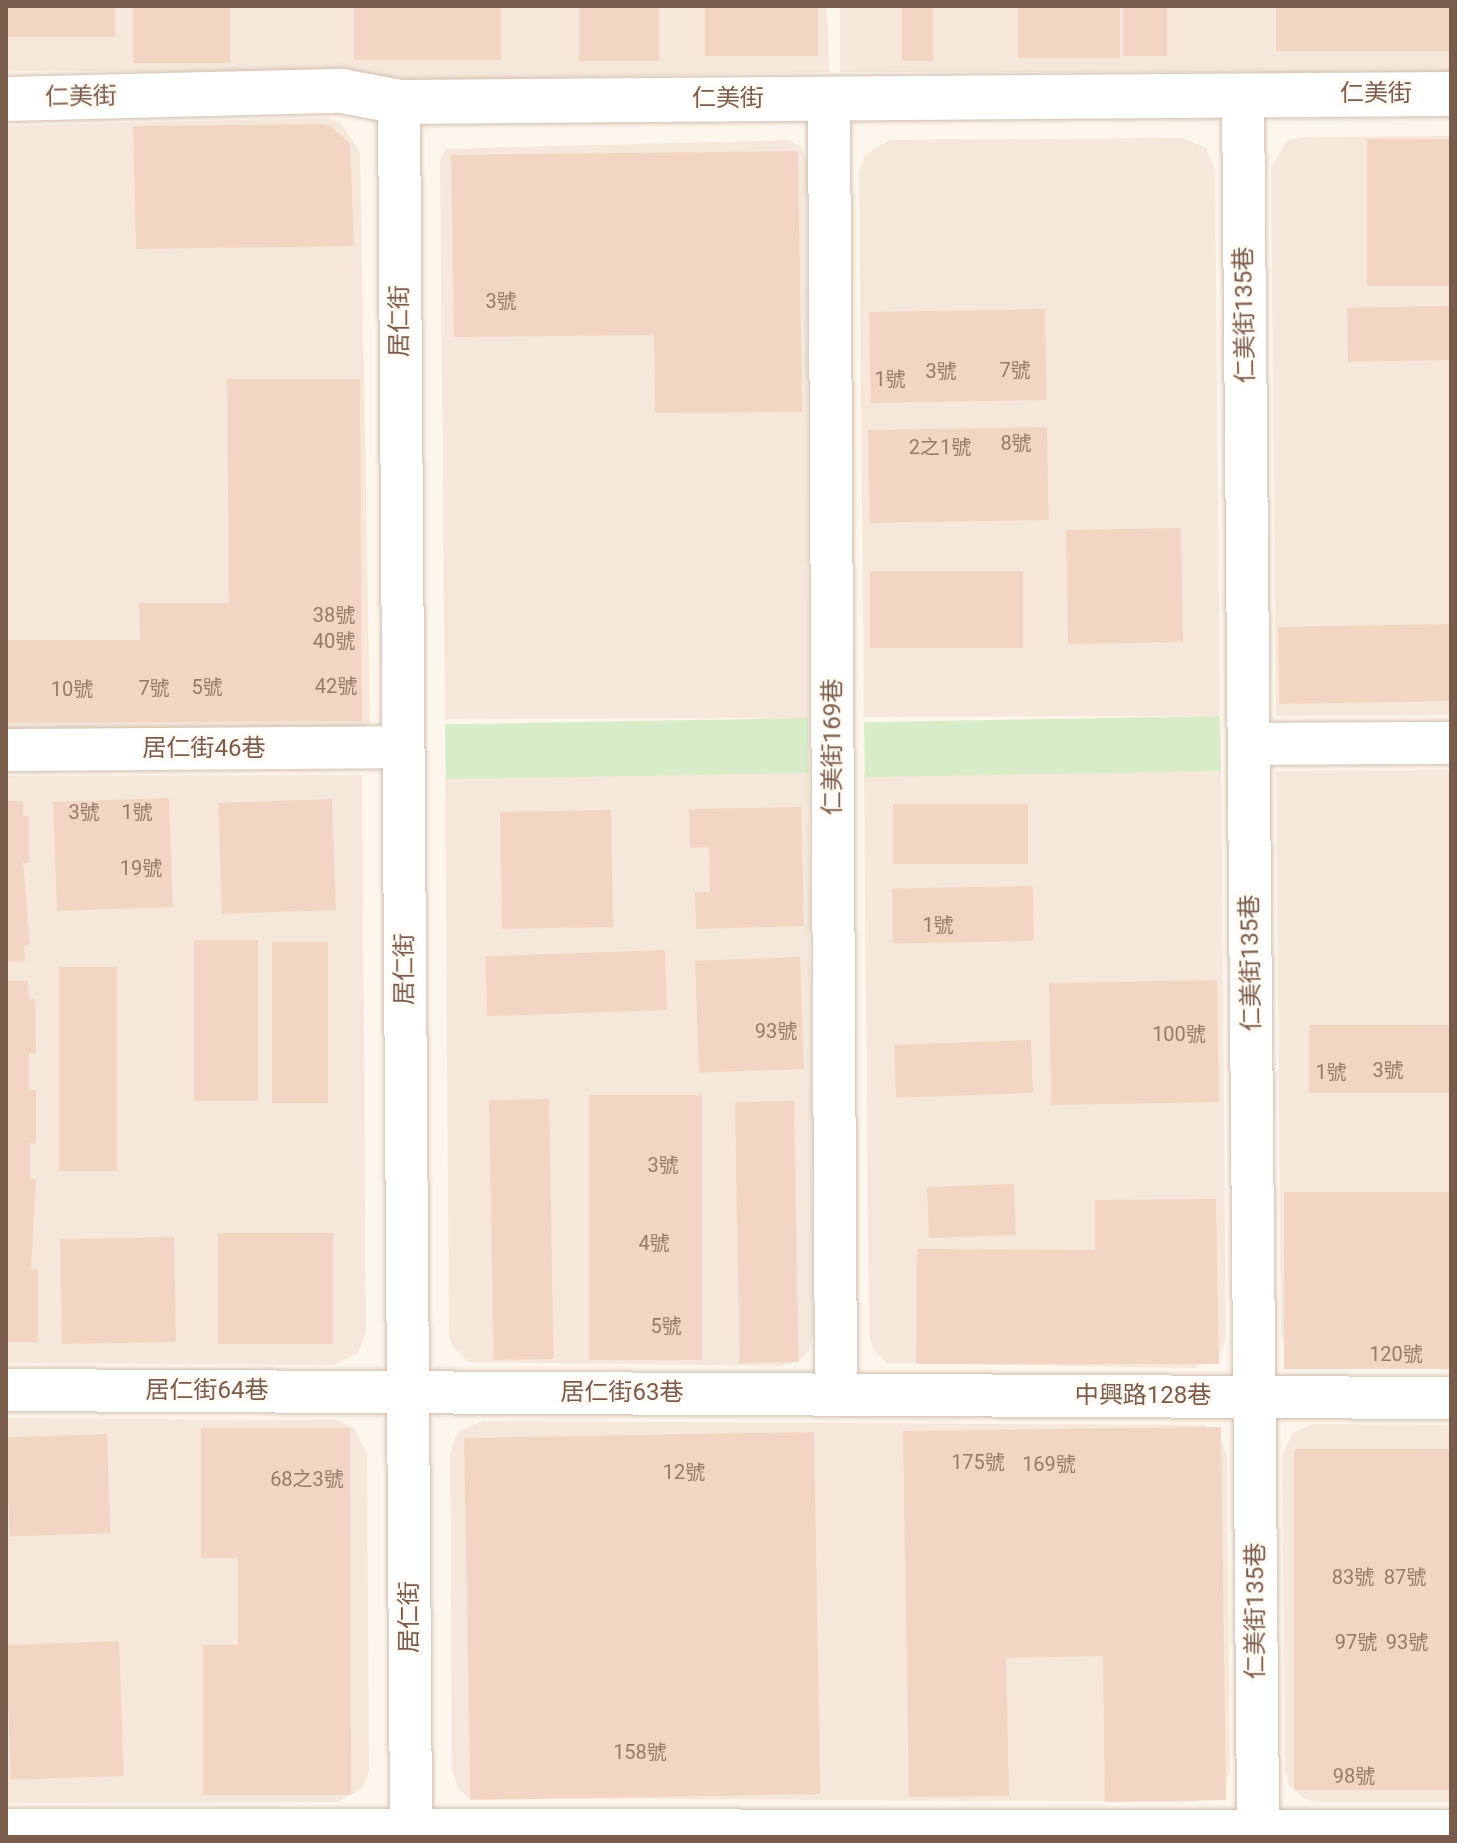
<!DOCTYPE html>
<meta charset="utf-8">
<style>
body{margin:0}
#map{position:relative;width:1457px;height:1843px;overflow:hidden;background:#fdf6ec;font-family:Roboto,"Noto Sans TC",sans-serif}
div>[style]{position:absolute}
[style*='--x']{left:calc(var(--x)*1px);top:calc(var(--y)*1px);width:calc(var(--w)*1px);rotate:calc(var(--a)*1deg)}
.residential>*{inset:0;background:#f5e8da;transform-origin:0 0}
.green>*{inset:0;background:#d8ecc9;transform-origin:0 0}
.building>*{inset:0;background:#f3d5c3;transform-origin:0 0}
.roads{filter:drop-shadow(0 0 2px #d1beb0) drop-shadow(0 0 2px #d1beb0)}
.street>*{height:42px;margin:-21px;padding:0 21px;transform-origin:21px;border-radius:21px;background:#fff}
.secondary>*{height:44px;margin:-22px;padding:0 22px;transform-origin:22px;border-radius:22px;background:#fff}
span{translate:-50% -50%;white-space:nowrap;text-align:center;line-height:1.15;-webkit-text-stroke:6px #fffaf3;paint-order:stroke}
.number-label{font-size:20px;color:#987a6a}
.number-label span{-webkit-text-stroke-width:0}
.street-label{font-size:24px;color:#7a5c4d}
.frame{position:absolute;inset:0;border:8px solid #7a5c4d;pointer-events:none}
</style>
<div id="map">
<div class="residential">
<i style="clip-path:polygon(6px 6px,827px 6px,829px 72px,402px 81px,342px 72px,6px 71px)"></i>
<i style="left:840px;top:6px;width:611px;height:66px"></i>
<i style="clip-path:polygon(326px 118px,340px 122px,360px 152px,370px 729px,6px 733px,6px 126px)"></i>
<i style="clip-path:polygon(1451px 136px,1451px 715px,1276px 716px,1271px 167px,1287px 141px,1304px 137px)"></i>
<i style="clip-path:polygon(1182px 138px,1206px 148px,1215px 171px,1220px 716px,864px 717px,859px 172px,865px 155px,890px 140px)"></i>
<i style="clip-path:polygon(788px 140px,802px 147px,807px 162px,808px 718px,445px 719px,440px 160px,446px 149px)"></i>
<i style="clip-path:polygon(1451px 770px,1451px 1370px,1289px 1357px,1281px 1335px,1276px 771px)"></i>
<i style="clip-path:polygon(1221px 771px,1226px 1337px,1221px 1353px,1194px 1368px,887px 1363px,873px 1350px,869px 1334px,864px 773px)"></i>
<i style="clip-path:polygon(809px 773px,813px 1335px,809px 1351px,797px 1362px,780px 1366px,468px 1362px,452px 1346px,449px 1332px,445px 775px)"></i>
<i style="clip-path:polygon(362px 775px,366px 1333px,358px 1353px,334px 1365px,6px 1363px,6px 776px)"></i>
<i style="clip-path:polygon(6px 1418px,337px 1420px,354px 1428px,367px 1454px,369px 1771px,363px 1788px,338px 1802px,6px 1803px)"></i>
<i style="clip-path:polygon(483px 1421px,1204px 1425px,1223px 1443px,1227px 1457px,1230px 1771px,1224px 1787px,1198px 1802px,469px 1798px,458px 1788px,452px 1770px,450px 1453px,458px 1431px)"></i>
<i style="clip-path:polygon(1313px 1424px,1451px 1425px,1451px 1802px,1317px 1802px,1305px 1799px,1289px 1785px,1285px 1771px,1282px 1456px,1292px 1433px)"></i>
</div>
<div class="green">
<i style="left:1220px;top:716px;width:55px;height:356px;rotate:89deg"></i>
<i style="left:808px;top:718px;width:55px;height:363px;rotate:89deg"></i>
</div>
<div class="building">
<i style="left:6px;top:6px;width:109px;height:31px"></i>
<i style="left:133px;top:6px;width:97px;height:57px"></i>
<i style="left:354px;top:6px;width:147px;height:54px"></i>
<i style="left:579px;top:6px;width:80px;height:55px"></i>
<i style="left:705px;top:6px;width:113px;height:50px"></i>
<i style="left:902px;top:6px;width:31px;height:55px"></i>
<i style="left:1018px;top:6px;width:102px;height:52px"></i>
<i style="left:1123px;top:6px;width:44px;height:50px"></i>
<i style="left:1276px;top:6px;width:175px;height:45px"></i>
<i style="clip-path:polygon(320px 124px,332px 127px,350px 144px,354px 246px,136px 249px,133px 126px)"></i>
<i style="left:1451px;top:139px;width:147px;height:84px;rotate:90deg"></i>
<i style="clip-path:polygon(798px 151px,802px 412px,655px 413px,654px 335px,454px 337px,451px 155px)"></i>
<i style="left:1449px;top:306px;width:54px;height:102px;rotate:89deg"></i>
<i style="left:1045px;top:309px;width:91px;height:176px;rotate:89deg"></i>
<i style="clip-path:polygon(227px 379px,360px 379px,362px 721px,6px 723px,6px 640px,140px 640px,139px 603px,229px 603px)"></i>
<i style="left:1047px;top:427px;width:93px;height:179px;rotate:89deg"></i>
<i style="left:1181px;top:528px;width:114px;height:115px;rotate:89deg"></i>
<i style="left:870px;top:571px;width:153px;height:77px"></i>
<i style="left:1449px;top:624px;width:77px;height:171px;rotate:89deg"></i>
<i style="left:169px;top:798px;width:109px;height:116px;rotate:88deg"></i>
<i style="left:332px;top:799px;width:111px;height:114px;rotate:88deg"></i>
<i style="clip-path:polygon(6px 801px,23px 801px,23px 816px,29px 816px,29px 863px,23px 863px,30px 944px,24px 945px,25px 962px,6px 961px)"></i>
<i style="left:893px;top:804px;width:135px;height:60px"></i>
<i style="clip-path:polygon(801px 807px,804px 926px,696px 929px,695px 892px,710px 892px,709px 847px,690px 848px,689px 809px)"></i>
<i style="left:611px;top:810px;width:117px;height:111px;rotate:89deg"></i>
<i style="left:1033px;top:886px;width:55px;height:141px;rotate:89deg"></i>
<i style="left:194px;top:940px;width:64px;height:161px"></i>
<i style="left:328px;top:942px;width:161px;height:56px;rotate:90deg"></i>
<i style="left:665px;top:950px;width:60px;height:180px;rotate:88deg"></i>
<i style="left:800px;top:957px;width:112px;height:105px;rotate:88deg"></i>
<i style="left:59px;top:967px;width:58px;height:204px"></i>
<i style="left:1217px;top:980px;width:122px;height:168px;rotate:89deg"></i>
<i style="clip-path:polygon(6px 981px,28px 981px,29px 999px,35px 999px,36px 1054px,29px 1053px,29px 1090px,36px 1090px,36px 1143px,30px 1143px,30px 1179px,36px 1179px,31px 1270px,38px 1269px,38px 1342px,6px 1342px)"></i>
<i style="left:1451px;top:1025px;width:68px;height:142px;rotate:90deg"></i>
<i style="left:1031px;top:1040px;width:53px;height:137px;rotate:88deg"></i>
<i style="left:589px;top:1095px;width:113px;height:265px"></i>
<i style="left:549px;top:1099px;width:260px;height:60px;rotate:89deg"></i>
<i style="left:794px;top:1101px;width:261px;height:59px;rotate:89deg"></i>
<i style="left:1014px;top:1184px;width:51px;height:87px;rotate:88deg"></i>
<i style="left:1284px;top:1192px;width:167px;height:177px"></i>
<i style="clip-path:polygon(1216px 1199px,1219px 1364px,916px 1364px,917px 1249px,1095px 1250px,1095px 1200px)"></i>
<i style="left:218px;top:1233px;width:115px;height:111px"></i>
<i style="left:174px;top:1237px;width:105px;height:114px;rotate:89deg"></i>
<i style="clip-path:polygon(1221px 1427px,1226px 1800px,1105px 1802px,1103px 1656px,1006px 1658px,1009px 1796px,909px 1797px,903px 1431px)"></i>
<i style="clip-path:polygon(201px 1428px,350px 1428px,351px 1795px,203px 1795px,203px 1645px,238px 1645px,238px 1558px,201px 1558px)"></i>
<i style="left:814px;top:1432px;width:362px;height:350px;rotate:89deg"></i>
<i style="left:107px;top:1434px;width:99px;height:101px;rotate:88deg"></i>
<i style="left:1294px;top:1449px;width:157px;height:341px"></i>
<i style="left:119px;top:1641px;width:135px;height:113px;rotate:88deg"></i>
</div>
<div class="roads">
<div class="street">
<i style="--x:1243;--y:95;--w:1736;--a:89.5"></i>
<i style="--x:829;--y:99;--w:1296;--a:89.69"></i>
<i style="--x:399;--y:102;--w:1735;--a:89.6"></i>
<i style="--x:1249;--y:744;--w:202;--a:-0.3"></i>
<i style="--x:6;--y:750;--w:397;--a:-0.4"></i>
<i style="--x:6;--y:1390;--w:1445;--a:0.32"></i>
<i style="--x:6;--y:1830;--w:1445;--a:0.04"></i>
</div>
<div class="secondary">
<i style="--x:6;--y:99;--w:336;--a:-1.4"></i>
<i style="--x:342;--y:91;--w:58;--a:10.9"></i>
<i style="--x:399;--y:102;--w:1052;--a:-0.44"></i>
</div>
</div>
<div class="number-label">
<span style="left:501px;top:301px">3號</span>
<span style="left:1015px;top:370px">7號</span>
<span style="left:941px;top:371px">3號</span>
<span style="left:890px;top:379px">1號</span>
<span style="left:1016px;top:443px">8號</span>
<span style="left:940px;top:447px">2之1號</span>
<span style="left:334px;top:615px">38號</span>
<span style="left:334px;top:641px">40號</span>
<span style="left:336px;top:686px">42號</span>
<span style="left:207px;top:687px">5號</span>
<span style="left:154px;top:688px">7號</span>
<span style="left:72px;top:689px">10號</span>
<span style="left:84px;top:812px">3號</span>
<span style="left:137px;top:812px">1號</span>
<span style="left:141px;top:868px">19號</span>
<span style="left:938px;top:925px">1號</span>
<span style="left:776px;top:1031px">93號</span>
<span style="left:1179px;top:1034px">100號</span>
<span style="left:1388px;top:1070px">3號</span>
<span style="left:1331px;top:1072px">1號</span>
<span style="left:663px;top:1165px">3號</span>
<span style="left:654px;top:1243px">4號</span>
<span style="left:666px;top:1326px">5號</span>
<span style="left:1396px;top:1354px">120號</span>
<span style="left:978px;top:1462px">175號</span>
<span style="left:1049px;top:1464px">169號</span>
<span style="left:684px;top:1472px">12號</span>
<span style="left:307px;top:1479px">68之3號</span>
<span style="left:1353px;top:1577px">83號</span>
<span style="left:1405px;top:1577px">87號</span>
<span style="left:1356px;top:1642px">97號</span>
<span style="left:1407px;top:1642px">93號</span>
<span style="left:640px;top:1752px">158號</span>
<span style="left:1354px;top:1776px">98號</span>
</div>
<div class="street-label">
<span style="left:1376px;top:94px">仁美街</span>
<span style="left:81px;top:97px;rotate:-1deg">仁美街</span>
<span style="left:728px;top:99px">仁美街</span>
<span style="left:1245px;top:315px;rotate:-91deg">仁美街135巷</span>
<span style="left:400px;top:321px;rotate:-90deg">居仁街</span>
<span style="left:833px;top:747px;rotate:-90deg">仁美街169巷</span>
<span style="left:204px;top:749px">居仁街46巷</span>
<span style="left:1251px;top:963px;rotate:-91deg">仁美街135巷</span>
<span style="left:405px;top:969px;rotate:-90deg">居仁街</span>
<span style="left:207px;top:1391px">居仁街64巷</span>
<span style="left:622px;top:1393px">居仁街63巷</span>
<span style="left:1143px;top:1396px">中興路128巷</span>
<span style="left:1256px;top:1611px;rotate:-90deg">仁美街135巷</span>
<span style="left:410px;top:1617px;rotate:-90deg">居仁街</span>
</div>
<div class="frame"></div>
</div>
